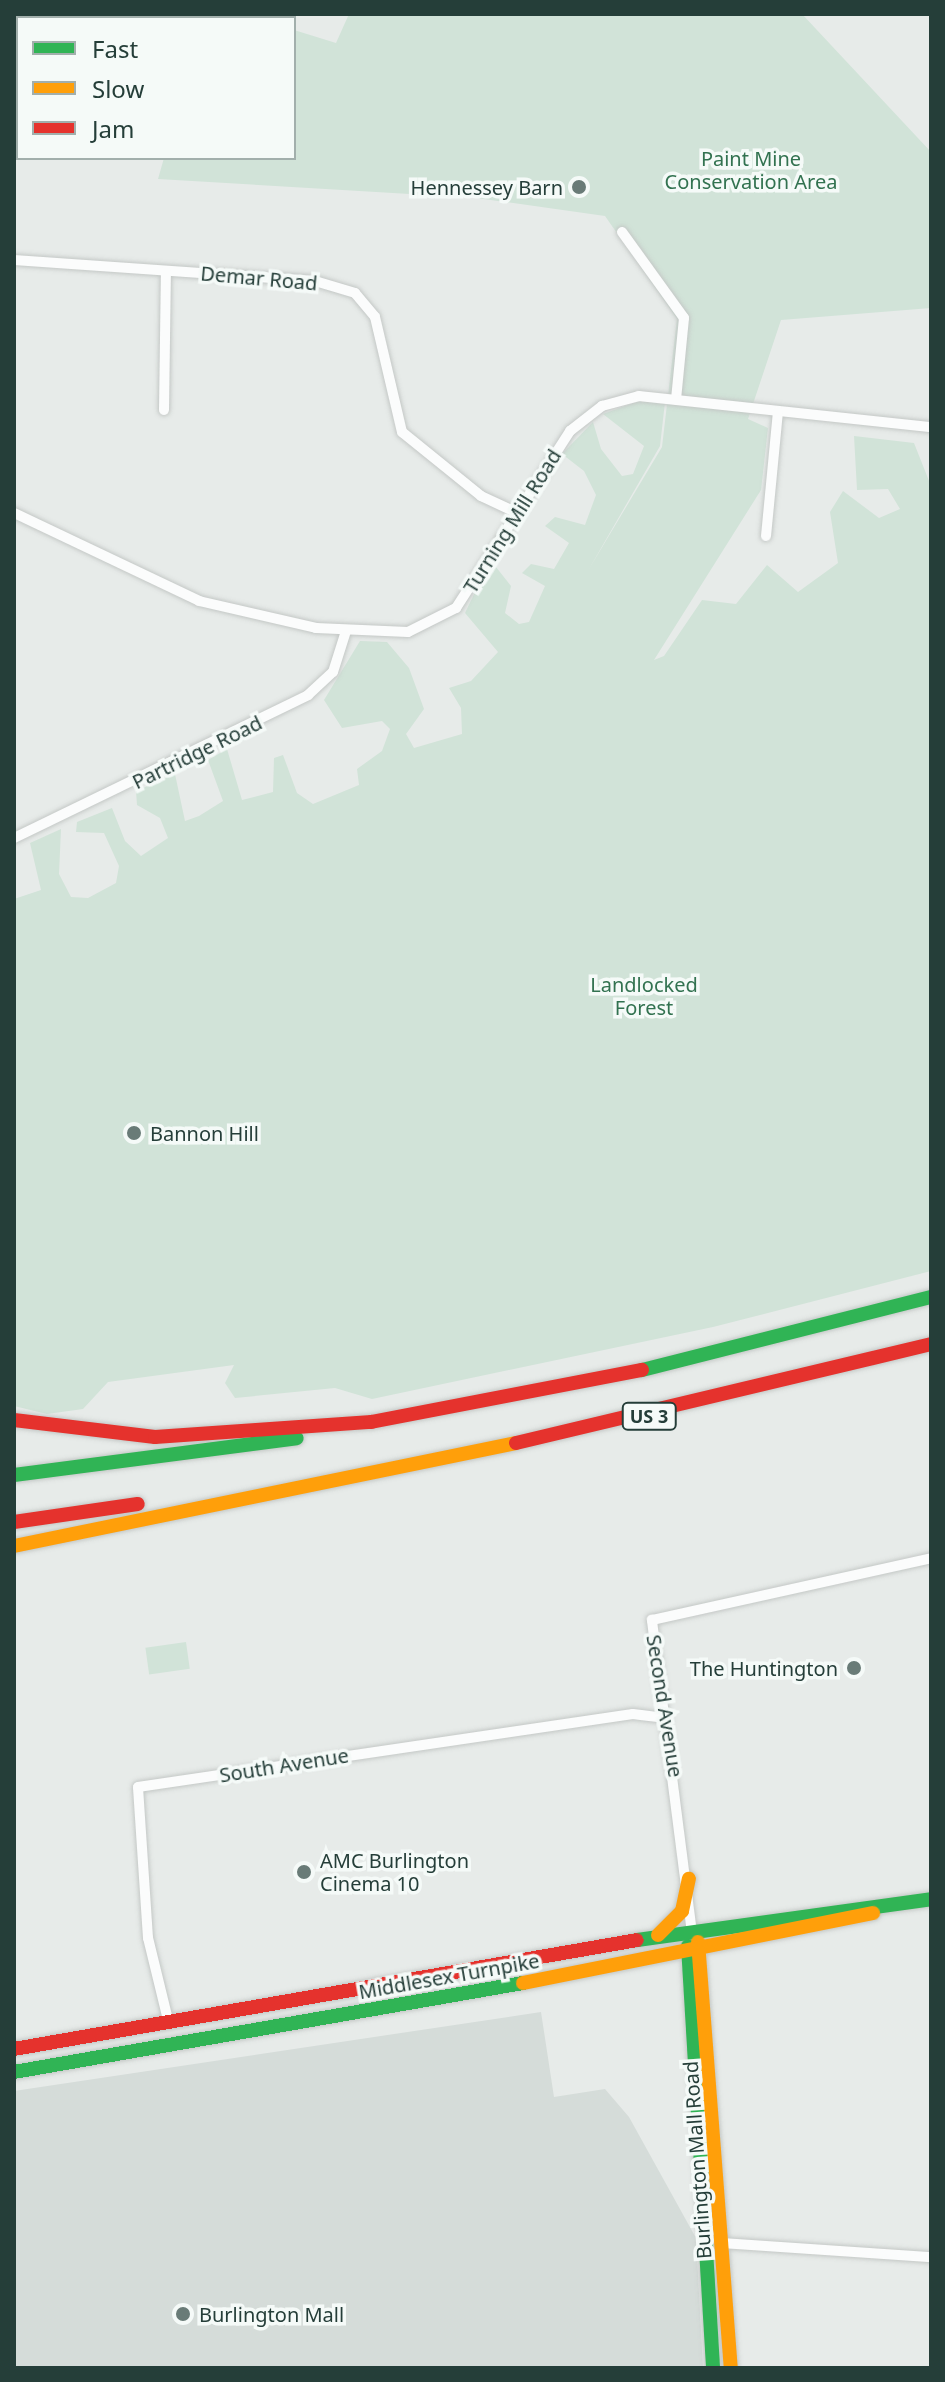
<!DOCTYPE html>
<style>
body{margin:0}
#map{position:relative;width:945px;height:2382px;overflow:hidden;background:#e7ebe9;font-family:"Noto Sans",sans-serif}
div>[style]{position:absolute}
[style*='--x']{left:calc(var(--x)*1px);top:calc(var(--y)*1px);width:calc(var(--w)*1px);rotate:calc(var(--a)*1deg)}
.built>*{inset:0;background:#d5dcd9}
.green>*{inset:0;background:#d1e3d8;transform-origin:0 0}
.roads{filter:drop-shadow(0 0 2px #c4c8c6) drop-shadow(0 0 2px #c4c8c6)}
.street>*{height:10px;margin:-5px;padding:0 5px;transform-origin:5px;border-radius:5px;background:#fbfcfc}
.fast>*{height:14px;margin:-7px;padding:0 7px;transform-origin:7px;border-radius:7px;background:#30b455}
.slow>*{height:14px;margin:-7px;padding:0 7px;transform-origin:7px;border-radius:7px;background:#ff9f0a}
.jam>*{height:14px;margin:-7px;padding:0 7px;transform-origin:7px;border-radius:7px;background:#e5322d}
.dots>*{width:22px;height:22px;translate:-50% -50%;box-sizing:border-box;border:4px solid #f5faf8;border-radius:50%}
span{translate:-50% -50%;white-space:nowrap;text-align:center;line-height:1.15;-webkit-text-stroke:7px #f5faf8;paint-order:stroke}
.shield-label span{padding:2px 6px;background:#f5faf8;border:2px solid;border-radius:6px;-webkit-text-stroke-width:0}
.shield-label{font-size:18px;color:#253e39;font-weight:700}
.park-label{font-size:20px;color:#327250}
.poi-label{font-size:20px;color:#253e39}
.right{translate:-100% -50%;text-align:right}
.left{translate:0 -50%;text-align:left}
.street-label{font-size:20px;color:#253e39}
.frame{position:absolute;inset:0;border:16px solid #253e39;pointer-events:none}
.legend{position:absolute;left:16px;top:16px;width:280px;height:144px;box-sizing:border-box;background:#f5faf8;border:2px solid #a2afac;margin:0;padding:10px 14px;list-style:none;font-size:24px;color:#253e39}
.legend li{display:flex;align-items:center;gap:16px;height:40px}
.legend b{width:40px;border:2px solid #a2afac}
</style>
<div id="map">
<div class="built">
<i style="clip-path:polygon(541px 2012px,554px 2097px,605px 2089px,629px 2117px,696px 2238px,703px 2368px,14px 2368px,14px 2091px)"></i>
</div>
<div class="green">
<i style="clip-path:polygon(349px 14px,802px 14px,931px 152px,931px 308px,781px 320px,748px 419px,768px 428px,761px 490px,654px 660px,664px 656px,702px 600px,736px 604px,767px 565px,798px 592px,838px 563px,830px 512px,843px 491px,879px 518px,900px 509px,888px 489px,857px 490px,854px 436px,914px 443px,931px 486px,931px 1271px,713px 1327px,372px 1399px,335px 1388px,235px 1398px,225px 1383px,234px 1365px,108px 1382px,83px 1409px,47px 1414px,14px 1406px,14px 899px,41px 890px,30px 843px,61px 829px,59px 874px,71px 897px,88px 898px,116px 883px,119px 866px,104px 833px,76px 832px,77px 822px,112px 808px,125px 841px,141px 856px,168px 838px,160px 818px,137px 805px,136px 791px,175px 774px,185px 821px,199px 816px,223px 801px,208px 760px,227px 749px,242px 800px,273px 792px,274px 758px,283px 755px,297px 793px,313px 804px,359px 785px,357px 769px,382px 751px,390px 729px,382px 721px,342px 728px,324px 700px,360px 641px,387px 642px,409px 668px,424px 709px,406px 734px,414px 748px,462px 734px,461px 708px,449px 688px,471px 681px,498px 652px,465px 613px,476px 590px,496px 567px,511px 586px,505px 613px,519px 624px,529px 622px,545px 586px,522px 573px,531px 564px,554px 569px,569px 543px,545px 526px,555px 517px,585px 525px,596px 495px,584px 471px,562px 454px,593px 422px,601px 449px,622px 476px,633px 474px,644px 446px,603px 414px,639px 401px,665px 402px,660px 446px,589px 569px,662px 447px,677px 319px,605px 216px,477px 198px,158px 179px,164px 158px,294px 158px,294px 30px,336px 43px)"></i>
<i style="left:186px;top:1642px;width:27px;height:41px;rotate:82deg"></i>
</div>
<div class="roads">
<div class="street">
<i style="--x:622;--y:232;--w:106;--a:54.2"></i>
<i style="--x:684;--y:318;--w:82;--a:95.6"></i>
<i style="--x:14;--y:260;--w:302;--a:4"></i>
<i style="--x:315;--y:281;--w:42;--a:16.7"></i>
<i style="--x:355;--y:293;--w:31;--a:50"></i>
<i style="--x:375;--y:317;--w:118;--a:76.8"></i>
<i style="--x:402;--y:432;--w:102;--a:39"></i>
<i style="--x:481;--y:496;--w:40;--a:25"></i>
<i style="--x:164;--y:410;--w:139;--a:-89.2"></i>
<i style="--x:14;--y:513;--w:205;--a:25.4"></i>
<i style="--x:199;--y:601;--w:120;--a:13"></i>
<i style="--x:316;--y:628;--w:92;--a:2.5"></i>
<i style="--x:408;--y:632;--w:54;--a:-26.6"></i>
<i style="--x:456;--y:608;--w:211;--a:-57.2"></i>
<i style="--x:570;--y:431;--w:41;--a:-38"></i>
<i style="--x:602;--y:406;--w:38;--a:-15"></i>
<i style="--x:639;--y:396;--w:294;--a:6.1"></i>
<i style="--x:766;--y:536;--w:125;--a:-84.5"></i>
<i style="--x:14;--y:838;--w:327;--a:-25.9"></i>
<i style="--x:308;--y:695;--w:34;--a:-43"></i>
<i style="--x:333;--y:672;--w:43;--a:-72.4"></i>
<i style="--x:692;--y:1933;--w:316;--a:-97.3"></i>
<i style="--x:652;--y:1620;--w:286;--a:-12.5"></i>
<i style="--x:169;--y:2024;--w:89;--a:-103.7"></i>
<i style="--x:148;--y:1938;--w:151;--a:-93.8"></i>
<i style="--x:138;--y:1787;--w:500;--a:-8.39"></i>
<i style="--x:633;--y:1714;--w:34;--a:7"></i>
<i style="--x:723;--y:2243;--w:208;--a:3.9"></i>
</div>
<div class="fast">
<i style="--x:642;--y:1370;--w:298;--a:-14.2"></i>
<i style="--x:14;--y:1475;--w:285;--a:-7.4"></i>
<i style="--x:637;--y:1940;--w:297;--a:-7.9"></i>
<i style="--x:688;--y:1946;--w:423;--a:86.6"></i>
<i style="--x:14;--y:2072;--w:517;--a:-9.92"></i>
</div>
<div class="slow">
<i style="--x:14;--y:1546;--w:512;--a:-11.59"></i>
<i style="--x:658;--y:1935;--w:34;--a:-45"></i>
<i style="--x:682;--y:1911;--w:33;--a:-78"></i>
<i style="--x:698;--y:1942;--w:427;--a:85.6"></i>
<i style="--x:523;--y:1983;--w:357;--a:-11.3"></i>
</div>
<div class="jam">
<i style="--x:14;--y:1420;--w:142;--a:6.9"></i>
<i style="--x:155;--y:1437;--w:217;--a:-4"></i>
<i style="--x:371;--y:1422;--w:276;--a:-10.9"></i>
<i style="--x:516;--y:1443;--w:427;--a:-13.4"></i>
<i style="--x:14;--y:1522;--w:125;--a:-8.3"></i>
<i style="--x:14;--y:2049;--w:632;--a:-9.92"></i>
</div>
</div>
<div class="dots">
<i style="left:579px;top:187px;background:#697b77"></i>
<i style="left:134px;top:1133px;background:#697b77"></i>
<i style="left:854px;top:1668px;background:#697b77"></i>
<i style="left:304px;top:1872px;background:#697b77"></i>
<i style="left:183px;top:2314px;background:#697b77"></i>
</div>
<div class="shield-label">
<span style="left:649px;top:1416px">US 3</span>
</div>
<div class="park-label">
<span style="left:751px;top:170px">Paint Mine<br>Conservation Area</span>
<span style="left:644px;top:996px">Landlocked<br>Forest</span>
</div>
<div class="poi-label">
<span class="right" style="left:563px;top:187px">Hennessey Barn</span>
<span class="left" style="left:150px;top:1133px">Bannon Hill</span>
<span class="right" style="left:838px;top:1668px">The Huntington</span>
<span class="left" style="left:320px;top:1872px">AMC Burlington<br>Cinema 10</span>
<span class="left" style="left:199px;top:2314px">Burlington Mall</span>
</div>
<div class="street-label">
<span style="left:259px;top:278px;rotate:5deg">Demar Road</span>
<span style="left:512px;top:521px;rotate:-58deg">Turning Mill Road</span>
<span style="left:197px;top:752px;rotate:-26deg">Partridge Road</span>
<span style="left:665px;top:1706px;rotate:81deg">Second Avenue</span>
<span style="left:284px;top:1765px;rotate:-9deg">South Avenue</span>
<span style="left:449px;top:1976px;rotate:-10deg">Middlesex Turnpike</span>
<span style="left:697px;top:2160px;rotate:-94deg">Burlington Mall Road</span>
</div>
<div class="frame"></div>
<ul class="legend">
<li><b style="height:10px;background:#30b455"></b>Fast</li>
<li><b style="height:10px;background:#ff9f0a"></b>Slow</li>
<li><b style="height:10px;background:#e5322d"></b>Jam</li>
</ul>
</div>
